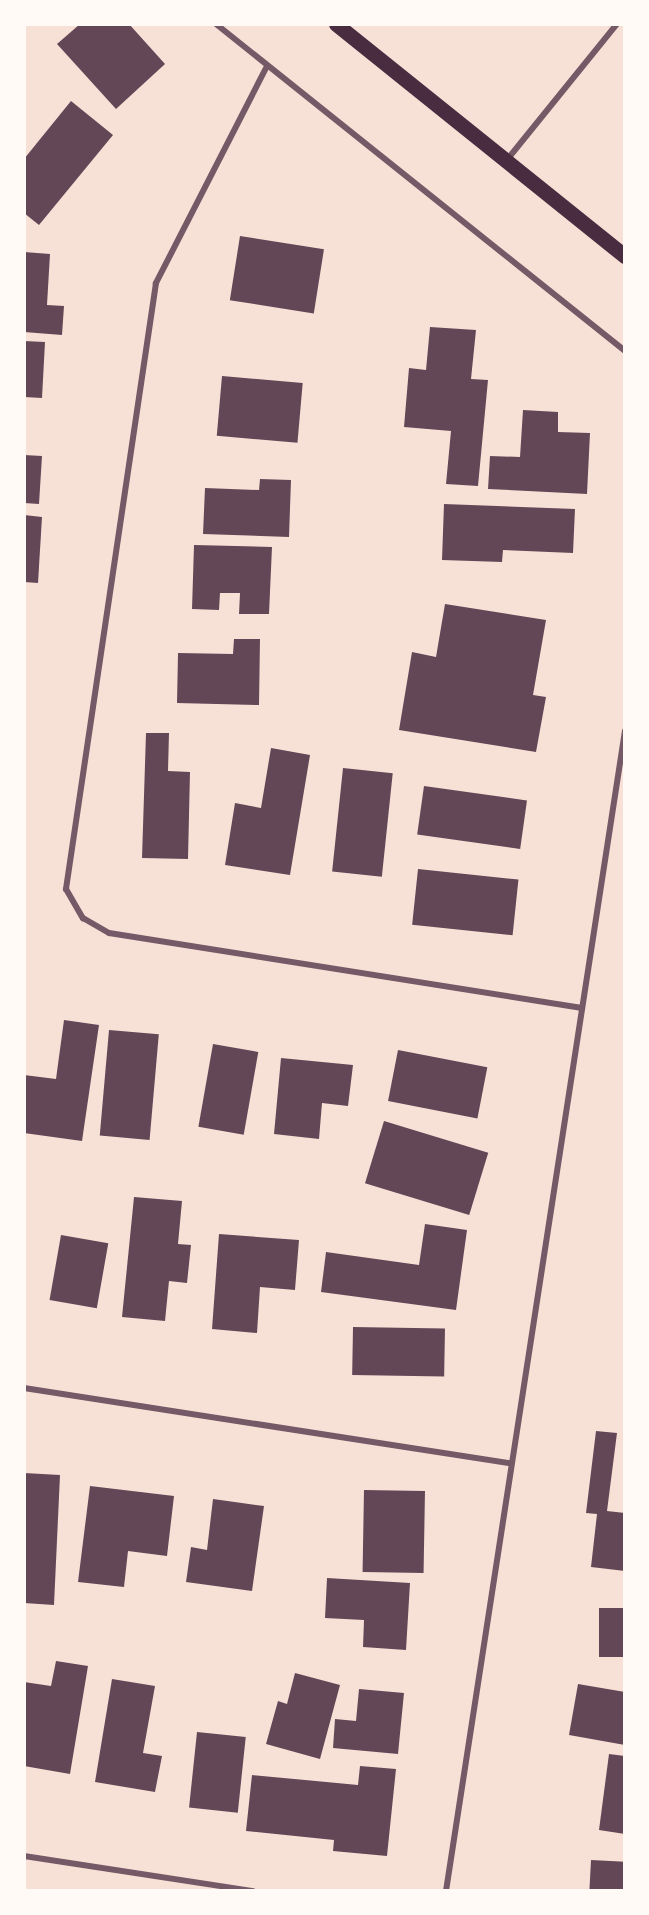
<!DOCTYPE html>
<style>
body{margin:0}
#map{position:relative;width:649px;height:1915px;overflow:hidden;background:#f7e1d7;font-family:Poppins,sans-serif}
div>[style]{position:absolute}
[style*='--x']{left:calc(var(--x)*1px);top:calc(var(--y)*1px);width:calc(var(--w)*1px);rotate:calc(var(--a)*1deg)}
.building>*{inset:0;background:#644757;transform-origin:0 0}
.minor>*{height:6px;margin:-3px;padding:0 3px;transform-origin:3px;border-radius:3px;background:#755966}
.primary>*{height:15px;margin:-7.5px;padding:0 7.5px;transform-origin:7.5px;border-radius:7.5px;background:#4a2c40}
span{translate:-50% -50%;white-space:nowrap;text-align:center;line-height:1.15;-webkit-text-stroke:4.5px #fffaf5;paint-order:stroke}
.frame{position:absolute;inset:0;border:26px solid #fffaf5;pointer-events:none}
</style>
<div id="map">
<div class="building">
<i style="clip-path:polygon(80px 24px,129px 24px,165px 64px,116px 109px,57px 44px)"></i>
<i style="clip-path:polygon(71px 101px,113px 135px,39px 225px,24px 213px,24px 159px)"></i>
<i style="left:240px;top:236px;width:85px;height:65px;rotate:9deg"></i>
<i style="clip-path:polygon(24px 252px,50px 254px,47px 305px,64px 306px,62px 335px,24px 332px)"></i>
<i style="clip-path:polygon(430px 327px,476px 330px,471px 379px,488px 380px,478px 486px,446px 484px,451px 431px,404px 427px,409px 368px,426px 370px)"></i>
<i style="clip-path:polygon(24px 341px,45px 342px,42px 398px,24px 397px)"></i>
<i style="left:222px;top:376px;width:81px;height:60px;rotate:5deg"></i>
<i style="clip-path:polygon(523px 410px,558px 412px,558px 432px,590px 433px,587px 494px,488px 489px,490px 456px,520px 457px)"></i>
<i style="clip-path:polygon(24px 455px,42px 456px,39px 504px,24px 503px)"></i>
<i style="clip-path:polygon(260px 479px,291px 480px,289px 537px,203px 534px,205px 488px,259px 490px)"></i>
<i style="clip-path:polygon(444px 504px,575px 509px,573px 553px,503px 550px,502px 562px,442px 560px)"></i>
<i style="clip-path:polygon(24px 515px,42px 517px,38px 583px,24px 582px)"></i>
<i style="clip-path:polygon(194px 545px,272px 547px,269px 614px,239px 614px,240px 593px,220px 593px,219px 610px,192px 609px)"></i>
<i style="clip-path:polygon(445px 604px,546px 620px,533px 695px,546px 697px,536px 752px,399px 730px,412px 652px,436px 657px)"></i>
<i style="clip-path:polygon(234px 639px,260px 639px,259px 705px,177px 703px,178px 653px,233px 654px)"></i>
<i style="clip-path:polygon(146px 733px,169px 733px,168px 771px,190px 772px,188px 859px,142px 858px)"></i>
<i style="clip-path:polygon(271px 748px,310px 755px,290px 875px,225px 865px,235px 803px,261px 808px)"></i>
<i style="left:343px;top:768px;width:50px;height:104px;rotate:6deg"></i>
<i style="left:424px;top:786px;width:104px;height:49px;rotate:8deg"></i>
<i style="left:418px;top:869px;width:101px;height:56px;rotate:6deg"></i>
<i style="clip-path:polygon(64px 1020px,99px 1025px,82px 1141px,24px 1133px,24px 1075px,56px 1079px)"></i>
<i style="left:109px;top:1030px;width:50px;height:106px;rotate:5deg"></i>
<i style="left:213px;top:1044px;width:46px;height:84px;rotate:10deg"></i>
<i style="left:398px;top:1050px;width:91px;height:52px;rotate:11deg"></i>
<i style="clip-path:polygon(281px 1058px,353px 1065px,348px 1106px,322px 1103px,319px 1139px,274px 1134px)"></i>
<i style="left:384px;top:1121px;width:109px;height:65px;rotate:17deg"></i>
<i style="clip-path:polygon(134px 1197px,182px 1201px,178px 1244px,191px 1245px,187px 1283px,169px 1281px,165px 1321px,122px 1317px)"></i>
<i style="clip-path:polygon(425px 1224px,467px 1230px,456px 1310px,321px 1292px,326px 1252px,419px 1265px)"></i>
<i style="clip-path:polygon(219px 1234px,299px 1240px,295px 1290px,260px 1287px,257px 1333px,212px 1329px)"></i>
<i style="left:61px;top:1235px;width:48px;height:66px;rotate:10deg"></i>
<i style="left:353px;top:1327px;width:92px;height:48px;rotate:1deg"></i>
<i style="clip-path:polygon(596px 1431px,617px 1433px,607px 1511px,625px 1513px,625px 1571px,591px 1567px,597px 1514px,586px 1513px)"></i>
<i style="clip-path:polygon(24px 1473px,60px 1475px,54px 1605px,24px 1603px)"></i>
<i style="clip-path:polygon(90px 1486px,174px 1496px,167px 1556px,128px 1551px,124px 1587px,78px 1582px)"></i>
<i style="left:364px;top:1490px;width:61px;height:82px;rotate:1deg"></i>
<i style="clip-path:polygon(213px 1499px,264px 1506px,252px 1591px,186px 1582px,191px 1547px,207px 1550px)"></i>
<i style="clip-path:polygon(327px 1578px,410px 1583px,406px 1650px,363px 1647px,364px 1620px,325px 1618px)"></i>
<i style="left:625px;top:1608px;width:49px;height:26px;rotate:90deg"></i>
<i style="clip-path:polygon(56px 1661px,88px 1666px,70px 1774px,24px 1766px,24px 1682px,51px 1686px)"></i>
<i style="clip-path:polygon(295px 1673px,340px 1685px,320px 1759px,266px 1744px,278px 1701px,287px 1704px)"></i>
<i style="clip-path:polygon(112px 1679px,155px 1686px,143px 1753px,162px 1756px,155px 1792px,95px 1782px)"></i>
<i style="clip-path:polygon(578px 1684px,625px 1692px,625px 1745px,569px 1735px)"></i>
<i style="clip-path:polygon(359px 1689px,404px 1693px,398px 1754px,333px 1748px,335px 1719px,356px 1721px)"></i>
<i style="left:197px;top:1732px;width:49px;height:76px;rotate:6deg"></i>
<i style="clip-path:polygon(609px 1754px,625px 1756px,625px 1834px,599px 1830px)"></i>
<i style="clip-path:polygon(360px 1766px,396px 1769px,387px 1856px,333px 1851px,334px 1840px,246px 1831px,252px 1775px,358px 1785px)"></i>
<i style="left:591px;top:1860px;width:34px;height:31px;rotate:3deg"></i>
</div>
<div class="minor">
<i style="--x:216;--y:24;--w:524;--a:38.64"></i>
<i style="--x:266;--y:68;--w:242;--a:117.1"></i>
<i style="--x:156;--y:283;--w:613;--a:98.45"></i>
<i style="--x:66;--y:889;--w:34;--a:60"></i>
<i style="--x:83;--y:918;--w:30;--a:30"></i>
<i style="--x:109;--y:933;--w:479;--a:9"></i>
<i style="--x:506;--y:161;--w:176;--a:-51"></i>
<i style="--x:24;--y:1388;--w:493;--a:8.8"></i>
<i style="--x:24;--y:1856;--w:232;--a:8.7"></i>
<i style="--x:446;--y:1891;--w:1174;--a:-81.23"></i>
</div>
<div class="primary">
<i style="--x:336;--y:24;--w:371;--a:38.8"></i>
</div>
<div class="frame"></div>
</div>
